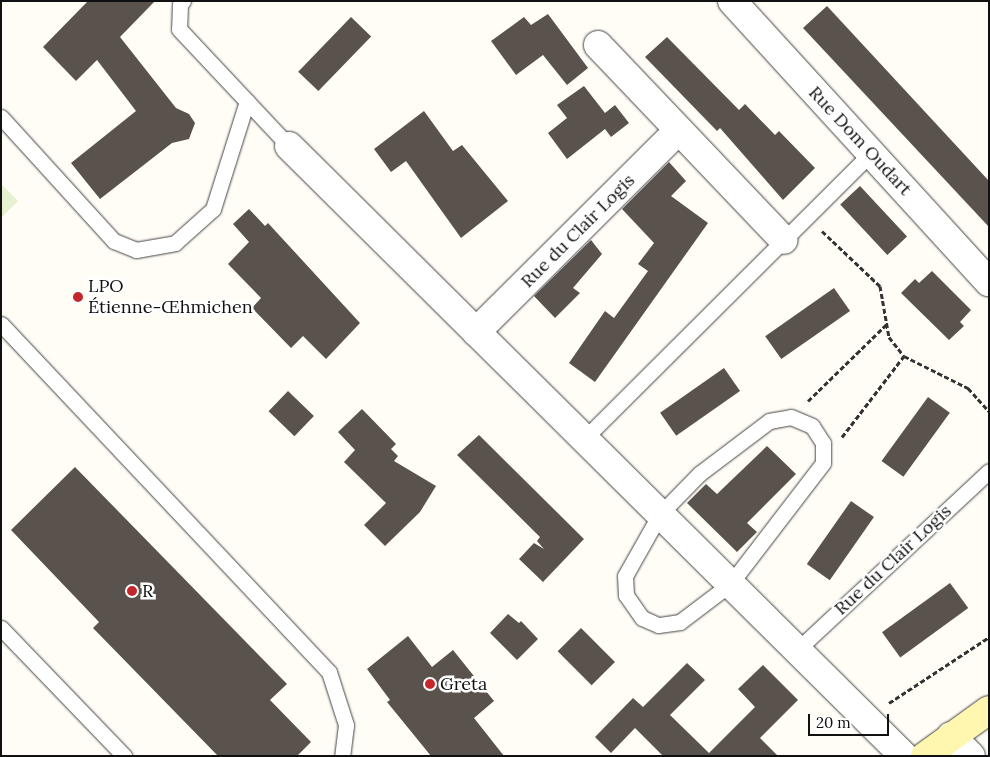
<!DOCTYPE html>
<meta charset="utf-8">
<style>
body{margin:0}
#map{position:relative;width:990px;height:757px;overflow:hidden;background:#fffdf5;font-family:Lora,serif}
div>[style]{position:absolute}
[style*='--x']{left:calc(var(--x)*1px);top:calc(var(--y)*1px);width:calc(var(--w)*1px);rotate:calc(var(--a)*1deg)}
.pitch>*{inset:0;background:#e6f2cf}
.building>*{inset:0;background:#5a524d;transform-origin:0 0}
.path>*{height:3px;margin-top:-1.5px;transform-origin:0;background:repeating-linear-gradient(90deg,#333 0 5px,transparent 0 7.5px)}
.roads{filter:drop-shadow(0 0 1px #444) drop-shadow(0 0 1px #444)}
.service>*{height:15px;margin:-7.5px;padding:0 7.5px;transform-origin:7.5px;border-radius:7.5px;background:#fff}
.minor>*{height:28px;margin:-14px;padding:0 14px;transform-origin:14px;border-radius:14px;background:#fff}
.secondary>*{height:28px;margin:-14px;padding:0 14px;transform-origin:14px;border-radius:14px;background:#fff6b0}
.dots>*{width:14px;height:14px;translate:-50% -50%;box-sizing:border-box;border:2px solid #fff;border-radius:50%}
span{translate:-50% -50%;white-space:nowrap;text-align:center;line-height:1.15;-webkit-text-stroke:5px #fff;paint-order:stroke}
.street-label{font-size:18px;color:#111}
.poi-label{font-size:18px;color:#111}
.left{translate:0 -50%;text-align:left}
.frame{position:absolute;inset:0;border:2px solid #111;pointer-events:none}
.scale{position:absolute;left:808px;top:714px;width:81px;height:22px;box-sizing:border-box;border:2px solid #111;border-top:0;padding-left:6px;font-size:15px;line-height:18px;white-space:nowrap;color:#111;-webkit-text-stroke:4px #fff;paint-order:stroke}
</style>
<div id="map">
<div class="pitch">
<i style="clip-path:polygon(1px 184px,18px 201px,1px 218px)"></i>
</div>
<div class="building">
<i style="clip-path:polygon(88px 1px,155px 1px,120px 37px,176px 108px,189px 114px,195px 123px,189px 139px,172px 143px,100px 199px,71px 163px,136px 111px,97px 60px,76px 81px,43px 47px)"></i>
<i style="clip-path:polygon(827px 6px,989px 181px,989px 227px,803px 28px)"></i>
<i style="clip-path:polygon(548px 14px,588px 68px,567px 85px,543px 55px,516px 75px,491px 41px,524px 17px,531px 25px)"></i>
<i style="left:351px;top:17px;width:28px;height:76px;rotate:44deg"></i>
<i style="clip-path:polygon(667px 37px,739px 110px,745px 104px,775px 135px,779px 131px,815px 168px,783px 200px,720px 128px,717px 131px,645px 57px)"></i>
<i style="clip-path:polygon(584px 86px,605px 113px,615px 105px,629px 123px,611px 137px,605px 129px,567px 159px,548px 133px,567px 118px,557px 105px)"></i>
<i style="clip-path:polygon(424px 111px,453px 151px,462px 145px,508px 201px,461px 238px,406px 161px,391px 172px,374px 149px)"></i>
<i style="clip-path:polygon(669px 162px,686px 181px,671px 196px,708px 223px,595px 382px,569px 363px,605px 311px,614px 318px,648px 271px,638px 264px,654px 243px,622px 209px)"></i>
<i style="left:860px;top:186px;width:69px;height:27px;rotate:47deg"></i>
<i style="clip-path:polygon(249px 209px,265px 226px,268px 223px,360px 323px,326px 359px,303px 336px,291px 348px,252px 308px,261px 298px,228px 264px,249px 242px,233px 224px)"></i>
<i style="clip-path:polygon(591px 240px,602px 254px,573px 288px,580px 293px,555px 318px,534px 296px)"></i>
<i style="clip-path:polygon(932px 271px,971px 310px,960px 322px,964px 326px,949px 340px,901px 293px,915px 279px,919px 283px)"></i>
<i style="left:834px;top:288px;width:28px;height:84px;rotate:55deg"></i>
<i style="left:724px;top:368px;width:28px;height:78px;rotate:55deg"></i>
<i style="left:288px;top:391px;width:36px;height:28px;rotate:44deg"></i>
<i style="left:928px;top:397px;width:27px;height:79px;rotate:36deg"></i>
<i style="clip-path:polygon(362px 409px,396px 444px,391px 449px,398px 456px,394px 461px,436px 486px,420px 512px,385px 546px,364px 525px,386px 503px,344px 462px,355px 450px,338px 432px)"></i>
<i style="clip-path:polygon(479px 435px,584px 539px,543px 582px,519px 559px,534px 543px,544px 549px,537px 541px,540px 537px,457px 455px)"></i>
<i style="clip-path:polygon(767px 446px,796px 474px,747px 523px,757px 532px,737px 552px,687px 503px,706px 484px,717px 494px)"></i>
<i style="clip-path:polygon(75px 467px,287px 684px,270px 700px,311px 742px,297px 756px,218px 756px,93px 628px,99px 622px,11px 530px)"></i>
<i style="left:851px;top:501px;width:28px;height:77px;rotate:35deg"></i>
<i style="left:950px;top:583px;width:31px;height:84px;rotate:54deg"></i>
<i style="clip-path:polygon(508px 614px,519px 623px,521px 621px,538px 639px,517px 660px,490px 633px)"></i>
<i style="left:581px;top:628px;width:48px;height:33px;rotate:45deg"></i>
<i style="clip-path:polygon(408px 636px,432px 667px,453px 650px,494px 701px,474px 718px,504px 756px,431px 756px,387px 702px,390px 700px,367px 669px)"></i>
<i style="clip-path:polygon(687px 663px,705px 680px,670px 715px,709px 753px,755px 707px,738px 689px,763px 665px,798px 700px,760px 738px,778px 756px,663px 756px,635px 728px,611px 753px,595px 737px,633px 698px,643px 707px)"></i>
</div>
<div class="path">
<i style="--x:822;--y:231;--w:80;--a:43.5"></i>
<i style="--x:880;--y:286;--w:52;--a:80"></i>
<i style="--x:889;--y:337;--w:24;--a:52"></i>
<i style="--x:904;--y:356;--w:72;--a:26.6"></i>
<i style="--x:968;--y:388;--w:31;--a:48"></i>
<i style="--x:808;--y:401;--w:110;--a:-44.3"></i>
<i style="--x:842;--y:437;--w:102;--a:-52.6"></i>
<i style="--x:889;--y:703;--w:120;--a:-33.4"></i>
</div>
<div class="roads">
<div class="service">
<i style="--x:183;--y:1;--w:4;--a:135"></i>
<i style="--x:180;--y:4;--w:25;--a:92"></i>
<i style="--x:179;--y:29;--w:161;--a:46.8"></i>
<i style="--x:1;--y:117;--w:168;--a:47.7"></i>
<i style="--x:114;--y:241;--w:24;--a:22"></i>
<i style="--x:136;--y:250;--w:40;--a:-10"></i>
<i style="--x:175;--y:243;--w:51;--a:-41.8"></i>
<i style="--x:213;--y:209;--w:113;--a:-72.5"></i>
<i style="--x:1;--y:324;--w:478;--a:46.7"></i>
<i style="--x:329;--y:672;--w:56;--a:72.2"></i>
<i style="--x:346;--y:725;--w:31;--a:97"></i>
<i style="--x:791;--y:417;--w:23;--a:23"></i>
<i style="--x:812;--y:426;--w:20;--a:57"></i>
<i style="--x:823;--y:443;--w:20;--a:90"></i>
<i style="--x:823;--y:463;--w:153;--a:127.5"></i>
<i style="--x:730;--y:584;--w:63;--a:142.8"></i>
<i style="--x:680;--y:622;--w:22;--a:172"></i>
<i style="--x:658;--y:625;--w:17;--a:-156"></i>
<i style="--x:642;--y:618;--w:28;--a:-125"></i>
<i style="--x:626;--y:595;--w:19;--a:-93"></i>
<i style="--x:625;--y:576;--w:71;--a:-60.6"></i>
<i style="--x:660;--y:514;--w:56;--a:-45.7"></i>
<i style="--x:699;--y:474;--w:88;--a:-37.1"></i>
<i style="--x:769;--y:421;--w:22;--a:-10"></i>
<i style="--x:584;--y:439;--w:405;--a:-44.9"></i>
<i style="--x:1;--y:628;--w:178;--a:46.1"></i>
<i style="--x:797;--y:650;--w:262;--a:-43"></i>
</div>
<div class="minor">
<i style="--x:732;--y:1;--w:381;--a:47.6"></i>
<i style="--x:598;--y:45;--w:269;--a:46.4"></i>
<i style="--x:289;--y:146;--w:866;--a:44.77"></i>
<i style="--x:476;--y:332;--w:286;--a:-44.9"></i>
<i style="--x:951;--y:736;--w:28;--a:45"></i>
</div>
<div class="secondary">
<i style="--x:925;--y:756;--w:79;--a:-35.7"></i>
</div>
</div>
<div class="dots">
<i style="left:78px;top:297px;background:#c4262e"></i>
<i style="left:132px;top:591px;background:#c4262e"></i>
<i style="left:430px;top:684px;background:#c4262e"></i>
</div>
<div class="street-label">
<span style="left:860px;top:141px;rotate:47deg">Rue Dom Oudart</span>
<span style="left:578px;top:231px;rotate:-45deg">Rue du Clair Logis</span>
<span style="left:893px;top:560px;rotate:-43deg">Rue du Clair Logis</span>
</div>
<div class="poi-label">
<span class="left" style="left:88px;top:297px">LPO<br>Étienne-Œhmichen</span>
<span class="left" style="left:142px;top:591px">R</span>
<span class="left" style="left:440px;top:684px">Greta</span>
</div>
<div class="frame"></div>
<div class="scale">20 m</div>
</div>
